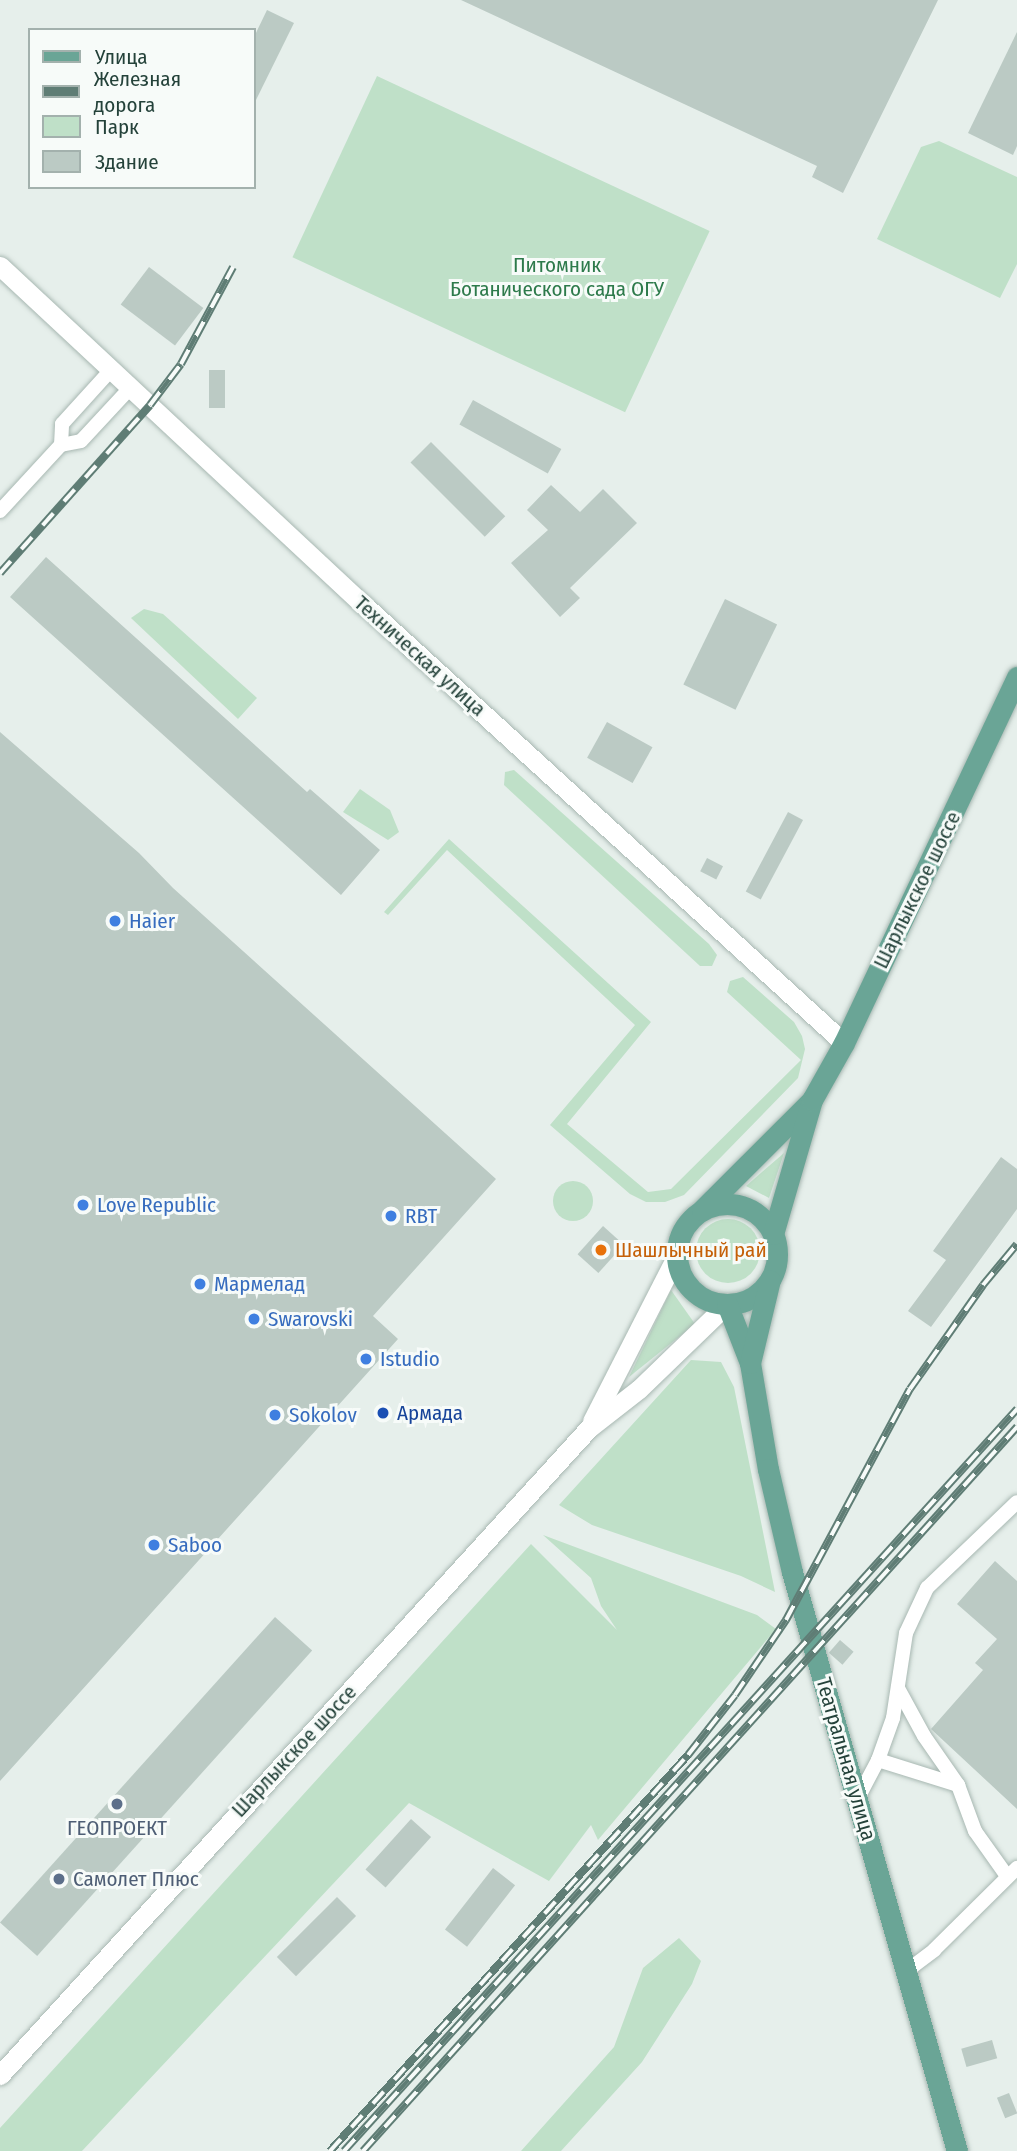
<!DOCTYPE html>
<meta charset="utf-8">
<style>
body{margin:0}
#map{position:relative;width:1017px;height:2151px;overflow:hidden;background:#e6efeb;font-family:"Fira Sans Condensed",sans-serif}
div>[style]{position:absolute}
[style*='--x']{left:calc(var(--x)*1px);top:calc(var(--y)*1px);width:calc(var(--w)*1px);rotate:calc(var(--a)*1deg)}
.green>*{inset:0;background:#bfe0c8;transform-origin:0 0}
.round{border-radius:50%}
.building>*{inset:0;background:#bbcac4;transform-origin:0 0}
.roads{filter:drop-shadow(0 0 2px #a8b8b2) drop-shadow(0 0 2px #a8b8b2)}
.minor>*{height:14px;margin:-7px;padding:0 7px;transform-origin:7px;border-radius:7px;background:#fff}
.tertiary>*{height:19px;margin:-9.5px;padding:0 9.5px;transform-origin:9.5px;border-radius:9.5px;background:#fff}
.primary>*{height:21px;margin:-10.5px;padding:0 10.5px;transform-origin:10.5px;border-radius:10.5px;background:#6aa596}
.primary>.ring{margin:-10.5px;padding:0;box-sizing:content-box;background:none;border:21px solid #6aa596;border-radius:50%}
.rail>*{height:8px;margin-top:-4px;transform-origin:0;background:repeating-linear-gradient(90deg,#f7fbf9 0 16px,#5f7d75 0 32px);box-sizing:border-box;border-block:2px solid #5f7d75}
.dots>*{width:19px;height:19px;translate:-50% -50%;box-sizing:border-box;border:4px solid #f7fbf9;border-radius:50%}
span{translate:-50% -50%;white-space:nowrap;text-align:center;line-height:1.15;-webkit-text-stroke:6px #f7fbf9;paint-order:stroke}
.park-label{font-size:21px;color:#2d7a4b}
.street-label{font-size:21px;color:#24423a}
.shop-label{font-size:21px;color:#366cbe}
.left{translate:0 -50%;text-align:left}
.food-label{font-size:21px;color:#c56008}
.transit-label{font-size:21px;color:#164399}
.service-label{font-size:21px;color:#4e5e75}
.legend{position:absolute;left:28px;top:28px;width:228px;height:161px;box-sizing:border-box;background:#f7fbf9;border:2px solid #a3b1ad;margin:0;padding:9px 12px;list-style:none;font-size:21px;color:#24423a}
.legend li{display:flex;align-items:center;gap:14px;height:35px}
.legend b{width:35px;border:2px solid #a3b1ad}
</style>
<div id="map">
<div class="green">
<i style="left:377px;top:76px;width:367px;height:200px;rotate:25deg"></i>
<i style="clip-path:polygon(939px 141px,1017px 177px,1017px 264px,1000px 298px,877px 239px,921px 147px)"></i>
<i style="clip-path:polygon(144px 609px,163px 614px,257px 698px,238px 719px,131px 618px)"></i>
<i style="clip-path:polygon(514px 770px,709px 944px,717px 955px,712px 966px,700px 966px,504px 785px,505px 772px)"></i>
<i style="clip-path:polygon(360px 789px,390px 810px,399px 832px,388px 840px,343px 812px)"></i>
<i style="clip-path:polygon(449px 839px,651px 1022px,567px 1124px,648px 1192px,671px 1189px,801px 1060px,727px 992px,730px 981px,743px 977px,794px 1022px,802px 1036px,805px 1049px,798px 1078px,684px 1195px,665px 1202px,646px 1202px,630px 1194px,550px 1125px,635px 1025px,447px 850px,388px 915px,384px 912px)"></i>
<i style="clip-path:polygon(784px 1153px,769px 1198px,746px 1186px)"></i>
<i class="round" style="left:553px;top:1181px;width:40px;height:40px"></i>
<i class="round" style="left:696px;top:1219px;width:64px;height:64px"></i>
<i style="clip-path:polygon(671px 1290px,695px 1324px,629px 1377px)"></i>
<i style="clip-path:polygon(691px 1360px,721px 1362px,734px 1387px,775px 1592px,741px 1576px,592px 1525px,559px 1505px)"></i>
<i style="clip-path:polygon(543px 1535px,757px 1615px,776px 1629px,598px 1840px,591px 1825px,549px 1881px,409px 1803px,82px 2151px,0 2151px,0 2128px,531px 1544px,617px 1630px,601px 1606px,591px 1578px)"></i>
<i style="clip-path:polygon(679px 1938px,701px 1961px,692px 1984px,642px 2062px,561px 2151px,521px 2151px,614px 2047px,643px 1968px)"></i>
</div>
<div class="building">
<i style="clip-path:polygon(461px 0,938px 0,843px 193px,812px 177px,817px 166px)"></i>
<i style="clip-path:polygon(267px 10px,294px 23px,254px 104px,254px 37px)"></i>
<i style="clip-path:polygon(1017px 32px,1017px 146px,1013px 155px,968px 133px)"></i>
<i style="left:149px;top:267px;width:68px;height:47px;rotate:37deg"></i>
<i style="left:209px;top:370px;width:16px;height:38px"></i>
<i style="left:473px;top:400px;width:101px;height:28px;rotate:29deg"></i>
<i style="left:431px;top:442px;width:105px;height:29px;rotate:45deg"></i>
<i style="clip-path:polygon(551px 485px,580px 512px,603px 489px,637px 523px,570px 588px,580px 598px,560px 617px,511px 563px,548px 530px,527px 510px)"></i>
<i style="clip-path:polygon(46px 557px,307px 792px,310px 789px,380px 850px,341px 895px,10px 597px)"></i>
<i style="left:725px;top:599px;width:58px;height:95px;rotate:26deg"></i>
<i style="left:607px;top:722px;width:52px;height:41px;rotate:29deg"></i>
<i style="clip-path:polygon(0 732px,139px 853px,173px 888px,496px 1179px,373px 1316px,398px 1339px,0 1781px)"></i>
<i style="left:788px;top:812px;width:17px;height:90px;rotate:28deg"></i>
<i style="left:707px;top:858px;width:18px;height:15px;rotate:27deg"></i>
<i style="clip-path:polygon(1001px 1157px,1017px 1169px,1017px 1209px,931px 1327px,908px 1311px,946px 1260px,933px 1251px)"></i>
<i style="left:603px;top:1226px;width:28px;height:38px;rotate:42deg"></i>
<i style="clip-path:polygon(995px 1561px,1017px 1581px,1017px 1809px,931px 1729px,983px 1670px,975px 1663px,997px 1639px,957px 1604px)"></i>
<i style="left:275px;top:1617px;width:50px;height:411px;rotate:42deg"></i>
<i style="left:840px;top:1640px;width:18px;height:17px;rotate:41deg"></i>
<i style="left:411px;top:1819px;width:27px;height:68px;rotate:42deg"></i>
<i style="left:493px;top:1868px;width:28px;height:78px;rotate:38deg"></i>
<i style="left:337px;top:1897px;width:27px;height:85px;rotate:45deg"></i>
<i style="left:992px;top:2040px;width:19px;height:32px;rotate:74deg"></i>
<i style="left:1009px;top:2093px;width:22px;height:13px;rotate:68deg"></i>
</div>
<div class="roads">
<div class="minor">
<i style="--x:61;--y:445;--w:21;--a:-87"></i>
<i style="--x:62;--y:424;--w:73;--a:-47.8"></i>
<i style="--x:0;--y:511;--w:90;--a:-47.3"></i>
<i style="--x:61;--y:445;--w:20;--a:-11"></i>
<i style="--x:81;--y:441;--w:72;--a:-47.2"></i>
<i style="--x:899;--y:1690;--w:52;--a:61.5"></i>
<i style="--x:924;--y:1736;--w:60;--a:55.2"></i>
<i style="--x:958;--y:1785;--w:49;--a:69.7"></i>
<i style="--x:975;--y:1831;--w:55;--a:54.6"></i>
<i style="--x:878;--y:1760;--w:84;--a:17.4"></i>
<i style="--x:857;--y:1800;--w:45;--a:-62.3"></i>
<i style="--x:878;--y:1760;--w:45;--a:-70.3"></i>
<i style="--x:893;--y:1718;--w:86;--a:-81.3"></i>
<i style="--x:906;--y:1633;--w:50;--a:-65"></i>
<i style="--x:927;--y:1588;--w:124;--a:-43.7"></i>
<i style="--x:904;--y:1973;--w:38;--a:-37"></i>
<i style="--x:934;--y:1950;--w:117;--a:-44.7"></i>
</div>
<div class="tertiary">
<i style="--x:0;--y:266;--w:497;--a:43"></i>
<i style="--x:364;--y:605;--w:650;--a:42.38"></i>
<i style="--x:592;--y:1421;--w:184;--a:-62.9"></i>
<i style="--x:0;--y:2075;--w:875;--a:-47.69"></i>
<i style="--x:589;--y:1428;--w:63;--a:-38"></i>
<i style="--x:639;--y:1389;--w:122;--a:-44"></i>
</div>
<div class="primary">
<i class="ring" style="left:677px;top:1204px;width:79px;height:79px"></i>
<i style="--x:702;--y:1210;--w:153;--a:-45"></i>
<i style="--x:773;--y:1234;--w:140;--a:-73.8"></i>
<i style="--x:812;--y:1100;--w:65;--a:-60.7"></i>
<i style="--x:844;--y:1043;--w:405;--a:-64.7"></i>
<i style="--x:727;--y:1304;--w:63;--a:68.7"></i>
<i style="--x:750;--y:1363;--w:108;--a:80.4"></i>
<i style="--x:768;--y:1469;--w:106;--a:76.9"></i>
<i style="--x:792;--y:1572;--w:602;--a:74.09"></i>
<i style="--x:750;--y:1363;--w:85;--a:-76.5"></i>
</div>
</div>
<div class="rail">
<i style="--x:0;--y:573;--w:225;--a:-48.2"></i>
<i style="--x:150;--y:405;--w:51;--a:-52.9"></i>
<i style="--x:181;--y:364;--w:110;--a:-61.8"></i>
<i style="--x:330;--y:2151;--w:534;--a:-47.89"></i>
<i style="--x:688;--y:1755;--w:76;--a:-51.9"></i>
<i style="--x:735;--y:1695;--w:91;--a:-55.8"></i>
<i style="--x:786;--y:1620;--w:262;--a:-61.8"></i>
<i style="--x:910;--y:1389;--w:127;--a:-54.9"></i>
<i style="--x:983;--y:1285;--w:53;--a:-50.3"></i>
<i style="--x:344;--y:2151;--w:1002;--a:-47.79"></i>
<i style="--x:363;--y:2151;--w:976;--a:-47.91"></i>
</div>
<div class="dots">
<i style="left:115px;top:921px;background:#3f7fe0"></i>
<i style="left:83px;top:1205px;background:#3f7fe0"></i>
<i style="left:391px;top:1216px;background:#3f7fe0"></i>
<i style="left:601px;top:1250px;background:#e8710a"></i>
<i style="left:200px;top:1284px;background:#3f7fe0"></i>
<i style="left:254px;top:1319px;background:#3f7fe0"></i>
<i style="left:366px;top:1359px;background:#3f7fe0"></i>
<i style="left:383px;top:1413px;background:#1a4fb4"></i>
<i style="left:275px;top:1415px;background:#3f7fe0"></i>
<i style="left:154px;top:1545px;background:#3f7fe0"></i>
<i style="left:117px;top:1804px;background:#5c6f8a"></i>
<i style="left:59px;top:1879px;background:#5c6f8a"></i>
</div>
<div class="park-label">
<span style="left:557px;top:277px">Питомник<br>Ботанического сада ОГУ</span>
</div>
<div class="street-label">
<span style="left:420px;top:656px;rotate:42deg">Техническая улица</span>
<span style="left:917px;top:890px;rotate:-64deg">Шарлыкское шоссе</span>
<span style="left:294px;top:1751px;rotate:-47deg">Шарлыкское шоссе</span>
<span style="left:846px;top:1759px;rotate:74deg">Театральная улица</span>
</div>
<div class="shop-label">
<span class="left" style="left:129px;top:921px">Haier</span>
<span class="left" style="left:97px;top:1205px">Love Republic</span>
<span class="left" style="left:405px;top:1216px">RBT</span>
<span class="left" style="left:214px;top:1284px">Мармелад</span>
<span class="left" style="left:268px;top:1319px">Swarovski</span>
<span class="left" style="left:380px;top:1359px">Istudio</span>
<span class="left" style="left:289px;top:1415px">Sokolov</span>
<span class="left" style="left:168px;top:1545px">Saboo</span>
</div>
<div class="food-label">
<span class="left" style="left:615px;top:1250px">Шашлычный рай</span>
</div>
<div class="transit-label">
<span class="left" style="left:397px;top:1413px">Армада</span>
</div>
<div class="service-label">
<span style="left:117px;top:1828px">ГЕОПРОЕКТ</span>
<span class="left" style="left:73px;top:1879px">Самолет Плюс</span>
</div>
<ul class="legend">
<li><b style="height:9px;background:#6aa596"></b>Улица</li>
<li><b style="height:9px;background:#5f7d75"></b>Железная дорога</li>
<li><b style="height:19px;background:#bfe0c8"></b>Парк</li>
<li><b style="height:19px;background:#bbcac4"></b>Здание</li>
</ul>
</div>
